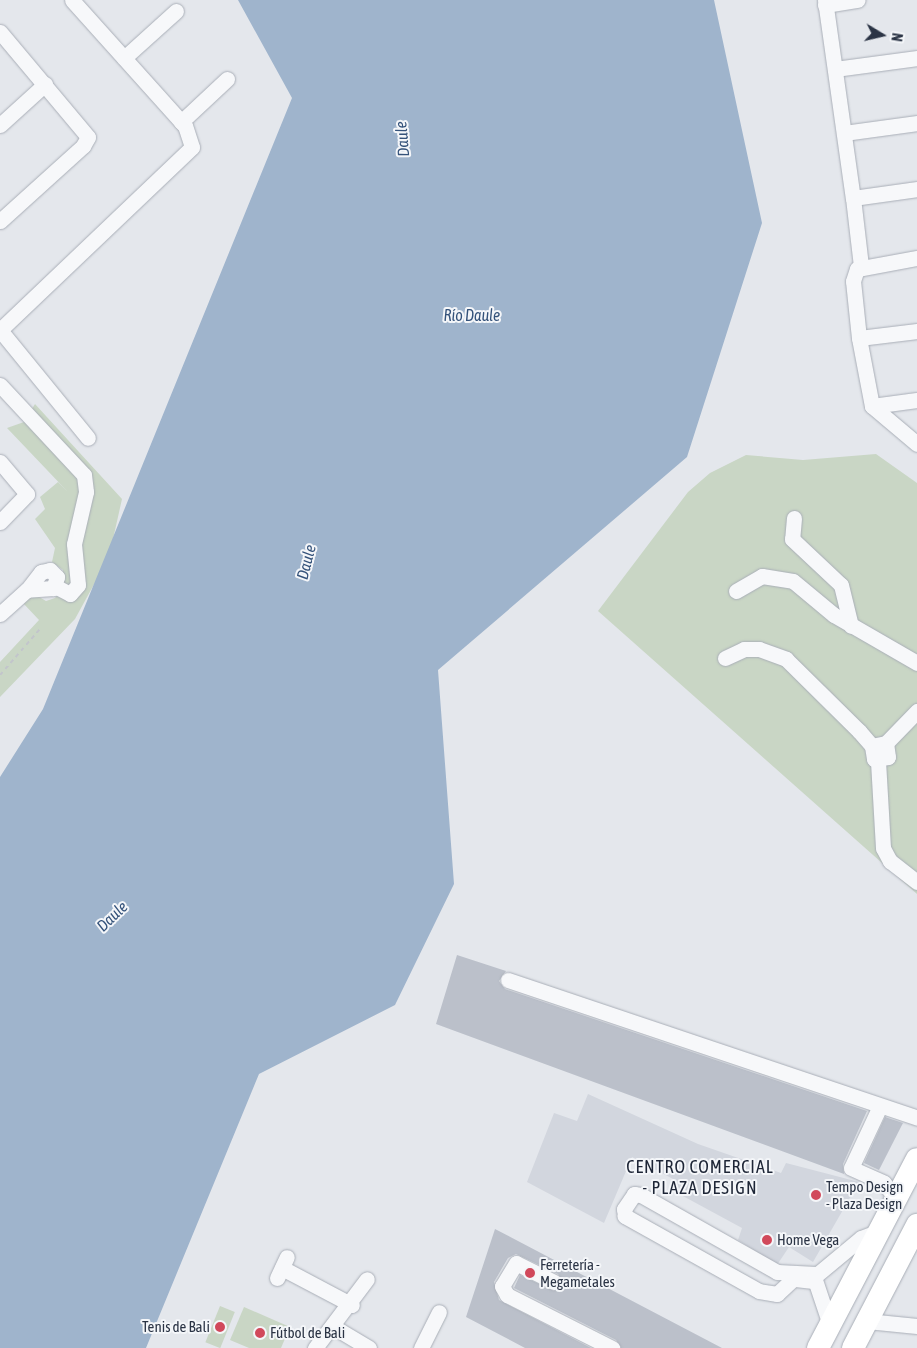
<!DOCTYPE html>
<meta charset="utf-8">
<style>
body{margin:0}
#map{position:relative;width:917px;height:1348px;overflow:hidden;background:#e4e7ec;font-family:"Asap Condensed",sans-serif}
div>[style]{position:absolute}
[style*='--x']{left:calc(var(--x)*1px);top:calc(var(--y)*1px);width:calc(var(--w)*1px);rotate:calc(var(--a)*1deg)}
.built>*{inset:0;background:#d2d6de}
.green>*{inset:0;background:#c9d6c5;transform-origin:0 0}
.water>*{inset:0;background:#9fb4cc}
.building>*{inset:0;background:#bbc0ca}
.path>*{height:2px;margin-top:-1px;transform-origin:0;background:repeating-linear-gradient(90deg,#c2c5cb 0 4px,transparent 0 8px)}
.roads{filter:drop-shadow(0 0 1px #a9aeb7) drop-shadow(0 0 1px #a9aeb7)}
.minor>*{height:15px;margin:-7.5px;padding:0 7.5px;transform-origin:7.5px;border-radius:7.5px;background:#f7f8fa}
.highway>*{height:22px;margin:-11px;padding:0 11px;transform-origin:11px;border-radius:11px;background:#fff}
.dots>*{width:14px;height:14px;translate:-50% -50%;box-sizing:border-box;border:2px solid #f4f6f9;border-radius:50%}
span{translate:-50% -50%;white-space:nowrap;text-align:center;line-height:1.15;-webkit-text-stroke:4px #f4f6f9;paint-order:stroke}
.poi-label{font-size:15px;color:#2b3445}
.left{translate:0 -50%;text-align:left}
.right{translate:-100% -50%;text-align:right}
.water-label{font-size:16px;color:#34527a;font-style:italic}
.quarter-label{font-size:18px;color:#1d2536;letter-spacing:1px}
.north{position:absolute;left:857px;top:10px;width:50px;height:50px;-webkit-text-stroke:4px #f4f6f9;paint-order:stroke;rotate:99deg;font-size:14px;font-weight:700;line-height:20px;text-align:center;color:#2b3445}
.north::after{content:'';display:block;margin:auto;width:18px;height:22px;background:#2b3445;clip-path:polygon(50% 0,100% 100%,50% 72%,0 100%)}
</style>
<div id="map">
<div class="built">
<i style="clip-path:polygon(588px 1094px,698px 1144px,781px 1173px,786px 1163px,859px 1182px,813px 1262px,789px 1247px,777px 1265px,738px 1240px,742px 1228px,670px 1189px,673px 1179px,632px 1157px,604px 1223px,527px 1182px,554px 1113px,577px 1121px)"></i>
</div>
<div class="green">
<i style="clip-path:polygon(35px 404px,122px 499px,109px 557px,75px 619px,0 697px,0 662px,39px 620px,23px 603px,34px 594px,46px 601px,55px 598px,63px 588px,63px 570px,52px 562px,55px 548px,35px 519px,45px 509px,40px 497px,58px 482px,67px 491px,7px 428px,24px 422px)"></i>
<i style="clip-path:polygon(876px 454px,917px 483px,917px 894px,598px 611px,688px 492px,710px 473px,746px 455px,803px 460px)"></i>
<i style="left:220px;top:1306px;width:16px;height:39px;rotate:22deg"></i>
<i style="clip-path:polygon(244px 1307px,290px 1327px,281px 1348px,249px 1348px,230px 1340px)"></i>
</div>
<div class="water">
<i style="clip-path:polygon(238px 0,714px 0,762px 223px,687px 457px,438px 670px,454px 884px,395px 1005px,259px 1074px,146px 1348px,0 1348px,0 777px,43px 709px,292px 98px)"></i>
</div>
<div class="building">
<i style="clip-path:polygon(457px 955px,506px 971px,499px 981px,505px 989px,867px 1111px,843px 1164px,844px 1174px,436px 1024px)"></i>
<i style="clip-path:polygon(885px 1117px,903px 1123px,879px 1170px,864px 1163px)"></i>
<i style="clip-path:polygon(495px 1229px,722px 1348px,621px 1348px,616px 1340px,514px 1288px,520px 1275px,554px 1291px,563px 1282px,558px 1274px,516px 1254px,508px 1258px,494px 1282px,499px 1300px,591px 1348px,525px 1348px,466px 1317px)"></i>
</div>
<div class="path">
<i style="--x:0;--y:675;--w:61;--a:-49"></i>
</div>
<div class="roads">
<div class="minor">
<i style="--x:825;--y:0;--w:200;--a:82"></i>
<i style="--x:825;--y:5;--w:33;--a:-9"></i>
<i style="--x:0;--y:32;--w:137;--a:50"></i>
<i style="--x:88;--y:137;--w:10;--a:119"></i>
<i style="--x:83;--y:146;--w:112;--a:137.9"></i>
<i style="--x:124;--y:58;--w:70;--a:-42.1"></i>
<i style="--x:835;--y:69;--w:83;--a:-7.6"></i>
<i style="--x:181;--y:122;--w:63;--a:-43.1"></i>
<i style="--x:0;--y:125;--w:61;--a:-42.3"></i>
<i style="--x:844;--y:133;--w:74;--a:-7.8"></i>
<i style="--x:861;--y:266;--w:68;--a:-96.7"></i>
<i style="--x:853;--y:198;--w:65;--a:-8"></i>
<i style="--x:0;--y:330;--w:265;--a:-43.6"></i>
<i style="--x:192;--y:147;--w:22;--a:-108"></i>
<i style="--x:185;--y:126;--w:169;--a:-131.9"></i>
<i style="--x:0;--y:330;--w:139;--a:50.8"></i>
<i style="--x:917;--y:331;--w:58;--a:173.1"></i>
<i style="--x:859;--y:338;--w:69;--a:79.2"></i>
<i style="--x:872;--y:406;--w:59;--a:40.2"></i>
<i style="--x:859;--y:338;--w:57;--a:-96"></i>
<i style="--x:853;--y:281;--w:13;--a:-72"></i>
<i style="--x:857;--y:269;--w:61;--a:-10.4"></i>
<i style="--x:0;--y:385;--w:123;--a:47"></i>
<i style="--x:84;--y:475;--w:17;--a:83"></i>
<i style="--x:86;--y:492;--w:53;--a:103"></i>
<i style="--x:74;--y:544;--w:41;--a:84.4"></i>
<i style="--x:78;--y:585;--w:12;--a:132"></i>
<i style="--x:70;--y:594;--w:17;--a:-152"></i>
<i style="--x:872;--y:406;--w:45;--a:-7.6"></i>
<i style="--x:0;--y:462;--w:42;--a:49.8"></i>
<i style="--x:27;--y:494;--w:39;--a:134"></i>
<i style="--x:794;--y:518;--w:21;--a:95"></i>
<i style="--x:792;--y:539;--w:67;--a:43.2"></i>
<i style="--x:841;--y:585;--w:42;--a:76.3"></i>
<i style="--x:50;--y:570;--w:10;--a:45"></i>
<i style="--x:57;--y:577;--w:12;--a:110"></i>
<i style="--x:53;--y:588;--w:26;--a:176"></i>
<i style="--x:27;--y:590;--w:23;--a:-52"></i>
<i style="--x:41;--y:572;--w:9;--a:-13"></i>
<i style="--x:736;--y:591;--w:30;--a:-30"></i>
<i style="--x:762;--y:576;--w:31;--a:9"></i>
<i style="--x:793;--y:581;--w:53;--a:39.7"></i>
<i style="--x:834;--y:615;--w:96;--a:30"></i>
<i style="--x:0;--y:614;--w:36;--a:-42"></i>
<i style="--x:725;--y:658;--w:21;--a:-25"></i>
<i style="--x:744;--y:649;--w:15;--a:0"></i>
<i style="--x:759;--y:649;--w:29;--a:20"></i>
<i style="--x:786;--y:659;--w:103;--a:44.6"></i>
<i style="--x:859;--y:731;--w:20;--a:49"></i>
<i style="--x:872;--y:746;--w:13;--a:81"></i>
<i style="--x:874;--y:759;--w:14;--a:-8"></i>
<i style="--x:888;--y:757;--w:14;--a:-98"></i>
<i style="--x:886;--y:743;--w:14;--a:168"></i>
<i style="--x:886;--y:743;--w:45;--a:-45.9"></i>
<i style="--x:878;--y:761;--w:87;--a:86.7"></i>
<i style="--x:883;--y:848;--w:15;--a:62"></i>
<i style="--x:890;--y:861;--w:34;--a:38"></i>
<i style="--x:508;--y:980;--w:432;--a:18.6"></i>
<i style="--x:880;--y:1106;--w:68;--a:115.1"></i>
<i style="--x:851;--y:1168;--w:36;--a:24"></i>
<i style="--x:884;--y:1183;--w:20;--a:53"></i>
<i style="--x:282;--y:1268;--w:79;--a:27.9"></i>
<i style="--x:277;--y:1278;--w:23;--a:-65"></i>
<i style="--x:813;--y:1281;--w:20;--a:-174"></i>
<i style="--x:793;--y:1279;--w:22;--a:137"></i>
<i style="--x:777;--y:1294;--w:18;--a:-171"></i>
<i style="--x:759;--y:1291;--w:154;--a:-150.8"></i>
<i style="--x:625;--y:1216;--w:7;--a:-98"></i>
<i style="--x:624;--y:1209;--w:18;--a:-56"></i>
<i style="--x:634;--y:1194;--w:7;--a:8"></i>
<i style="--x:641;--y:1195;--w:156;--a:29.5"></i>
<i style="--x:777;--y:1272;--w:39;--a:3"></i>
<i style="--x:554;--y:1282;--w:42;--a:-153.4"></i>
<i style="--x:516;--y:1263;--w:27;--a:121"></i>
<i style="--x:502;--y:1286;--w:10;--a:61"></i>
<i style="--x:507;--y:1295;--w:118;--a:26.8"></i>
<i style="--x:867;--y:1321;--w:50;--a:5.7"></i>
<i style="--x:830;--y:1325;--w:51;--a:-108.4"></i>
<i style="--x:814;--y:1277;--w:61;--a:-39.7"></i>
<i style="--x:861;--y:1238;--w:19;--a:-21"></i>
<i style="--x:332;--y:1326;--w:43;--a:30.7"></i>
<i style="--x:315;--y:1348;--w:86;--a:-53"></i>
<i style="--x:421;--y:1348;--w:40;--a:-63.4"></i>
</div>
<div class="highway">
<i style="--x:818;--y:1348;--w:213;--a:-62.4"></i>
<i style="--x:853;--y:1348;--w:139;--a:-62.5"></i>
</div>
</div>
<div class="dots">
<i style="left:816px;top:1195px;background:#d1495b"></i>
<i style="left:767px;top:1240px;background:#d1495b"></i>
<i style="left:530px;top:1273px;background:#d1495b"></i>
<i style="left:220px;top:1327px;background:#d1495b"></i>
<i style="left:260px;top:1333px;background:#d1495b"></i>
</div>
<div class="poi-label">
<span class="left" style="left:826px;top:1195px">Tempo Design<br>- Plaza Design</span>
<span class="left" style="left:777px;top:1240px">Home Vega</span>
<span class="left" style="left:540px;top:1273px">Ferretería -<br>Megametales</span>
<span class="right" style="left:210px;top:1327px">Tenis de Bali</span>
<span class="left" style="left:270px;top:1333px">Fútbol de Bali</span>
</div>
<div class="water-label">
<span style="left:402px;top:139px;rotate:-95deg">Daule</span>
<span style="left:472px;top:315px">Río Daule</span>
<span style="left:306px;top:562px;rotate:-76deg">Daule</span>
<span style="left:112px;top:916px;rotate:-44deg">Daule</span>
</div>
<div class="quarter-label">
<span style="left:700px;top:1178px">CENTRO COMERCIAL<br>- PLAZA DESIGN</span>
</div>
<div class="north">N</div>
</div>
